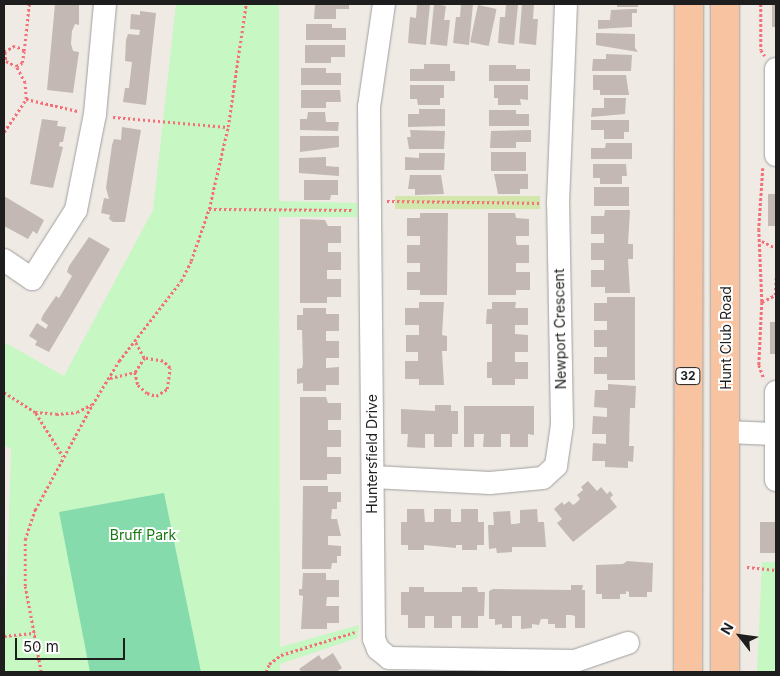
<!DOCTYPE html>
<style>
body{margin:0}
#map{position:relative;width:780px;height:676px;overflow:hidden;background:#efeae4;font-family:Inter,sans-serif}
div>[style]{position:absolute}
[style*='--x']{left:calc(var(--x)*1px);top:calc(var(--y)*1px);width:calc(var(--w)*1px);rotate:calc(var(--a)*1deg)}
.grass>*{inset:0;background:#d3e7ac;transform-origin:0 0}
.park>*{inset:0;background:#c7f7c3}
.pitch>*{inset:0;background:#85dbac}
.building>*{inset:0;background:#c3b8b4;transform-origin:0 0}
.path>*{height:2.5px;margin-top:-1.25px;transform-origin:0;background:repeating-linear-gradient(90deg,#f47078 0 2.5px,transparent 0 5px)}
.roads{filter:drop-shadow(0 0 1px #9f9f9f) drop-shadow(0 0 1px #9f9f9f)}
.minor>*{height:22px;margin:-11px;padding:0 11px;transform-origin:11px;border-radius:11px;background:#fff}
.major>*{height:28px;margin:-14px;padding:0 14px;transform-origin:14px;border-radius:14px;background:#f8c3a0}
span{translate:-50% -50%;white-space:nowrap;text-align:center;line-height:1.15;-webkit-text-stroke:4px #fff;paint-order:stroke}
.shield-label span{padding:1px 4px;background:#fff;border:1px solid;border-radius:4px;-webkit-text-stroke-width:0}
.shield-label{font-size:12px;color:#1e1e1e;font-weight:700}
.street-label{font-size:14px;color:#1e1e1e}
.park-label{font-size:14px;color:#187910}
.frame{position:absolute;inset:0;border:5px solid #1e1e1e;pointer-events:none}
.north{position:absolute;left:715px;top:611px;width:50px;height:50px;-webkit-text-stroke:4px #fff;paint-order:stroke;rotate:300deg;font-size:14px;font-weight:700;line-height:20px;text-align:center;color:#1e1e1e}
.north::after{content:'';display:block;margin:auto;width:18px;height:22px;background:#1e1e1e;clip-path:polygon(50% 0,100% 100%,50% 72%,0 100%)}
.scale{position:absolute;left:15px;top:638px;width:110px;height:22px;box-sizing:border-box;border:2px solid #1e1e1e;border-top:0;padding-left:6px;font-size:15px;line-height:18px;white-space:nowrap;color:#1e1e1e;-webkit-text-stroke:4px #fff;paint-order:stroke}
</style>
<div id="map">
<div class="grass">
<i style="left:395px;top:196px;width:145px;height:13px"></i>
</div>
<div class="park">
<i style="clip-path:polygon(176px 4px,279px 4px,279px 201px,357px 203px,357px 217px,279px 217px,280px 647px,359px 625px,357px 638px,280px 664px,280px 672px,4px 672px,11px 449px,4px 445px,4px 342px,64px 376px,153px 210px)"></i>
<i style="clip-path:polygon(762px 562px,776px 562px,776px 672px,757px 672px)"></i>
</div>
<div class="pitch">
<i style="clip-path:polygon(164px 493px,201px 672px,90px 672px,59px 512px)"></i>
</div>
<div class="building">
<i style="clip-path:polygon(55px 4px,79px 4px,79px 25px,75px 24px,72px 31px,71px 44px,73px 51px,79px 52px,73px 93px,47px 90px)"></i>
<i style="clip-path:polygon(315px 4px,349px 4px,349px 9px,336px 9px,336px 19px,314px 19px)"></i>
<i style="clip-path:polygon(417px 4px,430px 4px,426px 45px,408px 43px,410px 17px,416px 18px)"></i>
<i style="clip-path:polygon(434px 4px,446px 6px,444px 20px,450px 20px,447px 46px,430px 44px)"></i>
<i style="clip-path:polygon(461px 4px,473px 4px,469px 45px,453px 43px,456px 17px,460px 17px)"></i>
<i style="clip-path:polygon(506px 4px,518px 5px,514px 45px,498px 43px,500px 17px,505px 17px)"></i>
<i style="clip-path:polygon(522px 4px,534px 4px,533px 19px,538px 19px,536px 45px,519px 43px)"></i>
<i style="left:617px;top:4px;width:21px;height:3px"></i>
<i style="left:772px;top:4px;width:4px;height:23px"></i>
<i style="left:478px;top:5px;width:19px;height:38px;rotate:12deg"></i>
<i style="clip-path:polygon(631px 9px,637px 9px,637px 13px,632px 13px,632px 27px,598px 29px,598px 20px,610px 20px,611px 10px)"></i>
<i style="clip-path:polygon(140px 11px,156px 13px,146px 105px,123px 102px,125px 88px,129px 88px,132px 62px,125px 61px,126px 40px,128px 34px,139px 35px,140px 30px,130px 29px,131px 14px,140px 15px)"></i>
<i style="clip-path:polygon(306px 24px,332px 24px,332px 28px,346px 28px,346px 40px,306px 40px)"></i>
<i style="clip-path:polygon(596px 33px,635px 34px,635px 48px,638px 52px,596px 45px)"></i>
<i style="clip-path:polygon(305px 45px,345px 45px,345px 57px,331px 57px,331px 63px,305px 63px)"></i>
<i style="clip-path:polygon(606px 54px,632px 55px,631px 71px,592px 71px,593px 59px,606px 59px)"></i>
<i style="clip-path:polygon(424px 64px,450px 64px,450px 71px,455px 71px,455px 81px,410px 81px,410px 69px,424px 69px)"></i>
<i style="clip-path:polygon(489px 65px,516px 65px,516px 69px,530px 69px,530px 81px,489px 81px)"></i>
<i style="clip-path:polygon(301px 68px,326px 68px,326px 73px,341px 73px,341px 85px,301px 85px)"></i>
<i style="clip-path:polygon(593px 75px,626px 75px,629px 95px,600px 95px,600px 90px,593px 90px)"></i>
<i style="clip-path:polygon(410px 85px,444px 85px,444px 98px,440px 98px,440px 105px,418px 105px,417px 99px,410px 99px)"></i>
<i style="clip-path:polygon(494px 85px,528px 85px,528px 100px,520px 99px,521px 105px,498px 105px,498px 98px,494px 98px)"></i>
<i style="clip-path:polygon(301px 90px,340px 90px,341px 102px,326px 102px,326px 108px,301px 108px)"></i>
<i style="clip-path:polygon(604px 98px,626px 98px,625px 114px,591px 117px,592px 108px,604px 108px)"></i>
<i style="clip-path:polygon(419px 109px,445px 109px,445px 126px,408px 127px,408px 114px,419px 114px)"></i>
<i style="clip-path:polygon(489px 110px,516px 110px,516px 114px,529px 114px,529px 126px,489px 126px)"></i>
<i style="clip-path:polygon(308px 112px,325px 112px,326px 122px,339px 122px,338px 131px,300px 130px,300px 119px,307px 119px)"></i>
<i style="clip-path:polygon(42px 119px,58px 121px,57px 126px,66px 127px,63px 142px,60px 142px,59px 146px,63px 147px,53px 188px,30px 184px)"></i>
<i style="clip-path:polygon(591px 120px,629px 120px,629px 132px,624px 132px,624px 139px,604px 139px,604px 130px,591px 130px)"></i>
<i style="clip-path:polygon(122px 127px,141px 130px,125px 222px,113px 222px,109px 219px,110px 215px,101px 213px,104px 198px,109px 199px,106px 188px,112px 145px,114px 139px,121px 140px)"></i>
<i style="clip-path:polygon(410px 130px,445px 131px,444px 149px,409px 149px,407px 137px,411px 137px)"></i>
<i style="clip-path:polygon(531px 130px,531px 142px,516px 142px,516px 148px,490px 148px,491px 131px)"></i>
<i style="clip-path:polygon(300px 136px,339px 136px,339px 147px,300px 152px)"></i>
<i style="clip-path:polygon(606px 143px,632px 143px,632px 159px,591px 159px,591px 148px,605px 148px)"></i>
<i style="left:491px;top:152px;width:35px;height:19px"></i>
<i style="clip-path:polygon(419px 153px,445px 153px,444px 170px,405px 170px,405px 157px,419px 158px)"></i>
<i style="clip-path:polygon(326px 157px,326px 166px,339px 167px,339px 176px,299px 173px,299px 158px)"></i>
<i style="clip-path:polygon(593px 164px,626px 164px,627px 176px,622px 176px,622px 184px,600px 184px,600px 178px,593px 178px)"></i>
<i style="clip-path:polygon(494px 174px,528px 174px,528px 189px,520px 189px,520px 194px,498px 194px)"></i>
<i style="clip-path:polygon(410px 175px,441px 175px,444px 194px,415px 195px,415px 189px,408px 189px)"></i>
<i style="clip-path:polygon(304px 180px,338px 180px,338px 195px,331px 195px,330px 200px,304px 200px)"></i>
<i style="left:594px;top:187px;width:35px;height:19px"></i>
<i style="left:768px;top:194px;width:8px;height:32px"></i>
<i style="clip-path:polygon(4px 196px,44px 220px,37px 234px,33px 231px,28px 239px,4px 226px)"></i>
<i style="clip-path:polygon(605px 210px,630px 210px,628px 244px,633px 244px,633px 259px,628px 259px,630px 293px,605px 293px,605px 287px,591px 287px,591px 270px,604px 270px,604px 260px,591px 260px,591px 243px,604px 243px,604px 234px,591px 234px,591px 216px,604px 216px)"></i>
<i style="clip-path:polygon(420px 213px,448px 213px,447px 295px,420px 295px,420px 290px,407px 290px,407px 272px,420px 272px,420px 263px,407px 263px,407px 245px,420px 245px,420px 236px,407px 236px,407px 218px,420px 218px)"></i>
<i style="clip-path:polygon(488px 213px,515px 213px,516px 218px,529px 219px,529px 236px,516px 236px,516px 241px,517px 245px,529px 245px,529px 263px,516px 263px,516px 272px,530px 272px,530px 290px,516px 290px,516px 295px,488px 295px)"></i>
<i style="clip-path:polygon(300px 219px,325px 220px,328px 226px,341px 226px,341px 243px,328px 243px,328px 252px,341px 252px,341px 270px,327px 270px,327px 279px,341px 279px,341px 297px,327px 297px,327px 303px,300px 303px)"></i>
<i style="clip-path:polygon(89px 237px,110px 249px,49px 352px,35px 345px,37px 341px,29px 336px,37px 323px,46px 329px,48px 325px,41px 320px,43px 315px,56px 296px,59px 298px,62px 293px,72px 276px,67px 272px,69px 266px)"></i>
<i style="clip-path:polygon(607px 297px,635px 297px,635px 380px,607px 380px,607px 374px,594px 374px,594px 357px,607px 357px,607px 347px,594px 347px,594px 330px,607px 330px,607px 321px,594px 321px,594px 303px,607px 303px)"></i>
<i style="clip-path:polygon(419px 302px,444px 302px,442px 335px,447px 336px,447px 351px,442px 351px,444px 385px,419px 385px,419px 379px,405px 379px,405px 361px,418px 361px,418px 352px,406px 352px,406px 335px,419px 335px,419px 325px,405px 325px,405px 308px,419px 308px)"></i>
<i style="clip-path:polygon(492px 302px,516px 302px,515px 308px,528px 308px,528px 325px,515px 325px,515px 334px,528px 335px,528px 352px,515px 352px,515px 362px,528px 362px,528px 379px,515px 379px,515px 385px,492px 385px,492px 378px,487px 378px,487px 362px,492px 362px,492px 324px,486px 324px,487px 309px,492px 309px)"></i>
<i style="clip-path:polygon(303px 308px,326px 308px,326px 314px,339px 314px,339px 331px,326px 331px,326px 341px,339px 341px,339px 358px,326px 358px,326px 368px,339px 367px,339px 385px,326px 385px,326px 391px,303px 391px,303px 383px,297px 384px,297px 369px,302px 368px,303px 364px,302px 330px,297px 330px,297px 315px,303px 315px)"></i>
<i style="left:770px;top:322px;width:6px;height:32px"></i>
<i style="clip-path:polygon(608px 384px,636px 386px,635px 408px,630px 408px,629px 446px,634px 446px,633px 462px,628px 461px,628px 468px,605px 467px,605px 461px,592px 461px,593px 443px,606px 444px,606px 434px,592px 434px,593px 416px,607px 417px,607px 408px,594px 407px,595px 390px,608px 390px)"></i>
<i style="clip-path:polygon(300px 397px,326px 397px,328px 403px,341px 403px,341px 420px,328px 420px,328px 430px,341px 430px,341px 447px,327px 447px,327px 457px,341px 457px,341px 474px,327px 474px,327px 480px,300px 480px)"></i>
<i style="clip-path:polygon(435px 405px,451px 405px,451px 411px,458px 411px,458px 434px,452px 434px,452px 447px,434px 447px,434px 434px,425px 434px,425px 448px,407px 447px,408px 434px,401px 434px,401px 409px,435px 411px)"></i>
<i style="clip-path:polygon(464px 406px,534px 406px,534px 435px,528px 434px,528px 447px,510px 447px,510px 434px,501px 434px,501px 447px,483px 447px,484px 434px,474px 434px,474px 447px,464px 447px)"></i>
<i style="clip-path:polygon(588px 481px,597px 491px,601px 487px,607px 494px,610px 491px,613px 495px,610px 498px,617px 507px,573px 542px,557px 523px,562px 519px,554px 509px,562px 502px,564px 505px,569px 501px,573px 505px,576px 503px,580px 499px,577px 495px,583px 490px,581px 487px)"></i>
<i style="clip-path:polygon(303px 486px,328px 486px,328px 492px,341px 492px,341px 502px,337px 502px,337px 509px,332px 509px,331px 519px,337px 519px,341px 536px,328px 536px,328px 545px,341px 546px,341px 556px,337px 556px,337px 563px,332px 563px,331px 569px,302px 569px)"></i>
<i style="clip-path:polygon(407px 509px,424px 509px,425px 522px,434px 522px,434px 509px,451px 509px,451px 522px,461px 522px,461px 509px,478px 509px,478px 522px,484px 522px,484px 545px,477px 545px,477px 550px,462px 550px,462px 545px,456px 545px,456px 548px,424px 545px,424px 550px,408px 550px,408px 545px,401px 545px,401px 522px,407px 522px)"></i>
<i style="clip-path:polygon(537px 509px,538px 522px,544px 522px,546px 547px,512px 547px,512px 552px,497px 553px,496px 548px,489px 549px,488px 525px,494px 525px,493px 512px,510px 511px,511px 524px,515px 524px,520px 523px,520px 510px)"></i>
<i style="left:760px;top:522px;width:16px;height:31px"></i>
<i style="clip-path:polygon(627px 561px,653px 563px,652px 592px,647px 592px,647px 597px,629px 597px,629px 592px,626px 591px,626px 594px,620px 594px,620px 599px,602px 599px,602px 594px,596px 594px,596px 565px,623px 564px)"></i>
<i style="clip-path:polygon(303px 573px,326px 573px,326px 580px,339px 580px,339px 597px,327px 597px,326px 606px,339px 606px,339px 623px,327px 623px,327px 629px,301px 629px,303px 596px,299px 595px,299px 589px,302px 589px)"></i>
<i style="clip-path:polygon(571px 585px,583px 585px,582px 590px,585px 590px,585px 628px,575px 628px,575px 616px,571px 615px,566px 615px,566px 628px,555px 628px,555px 624px,548px 624px,548px 619px,541px 619px,539px 625px,532px 624px,532px 628px,521px 629px,521px 616px,512px 616px,512px 628px,502px 628px,502px 624px,495px 625px,495px 619px,489px 619px,489px 591px,493px 589px,571px 590px)"></i>
<i style="clip-path:polygon(409px 587px,424px 587px,424px 592px,462px 592px,462px 587px,477px 587px,478px 592px,485px 592px,484px 616px,478px 616px,478px 628px,461px 628px,461px 616px,452px 616px,452px 628px,434px 628px,434px 616px,425px 616px,425px 628px,408px 628px,408px 615px,401px 615px,401px 592px,409px 592px)"></i>
<i style="clip-path:polygon(333px 653px,342px 668px,336px 672px,302px 672px,299px 669px,319px 655px,322px 660px)"></i>
</div>
<div class="path">
<i style="--x:761;--y:4;--w:46;--a:90"></i>
<i style="--x:761;--y:50;--w:7;--a:56"></i>
<i style="--x:24;--y:51;--w:47;--a:-83.9"></i>
<i style="--x:26;--y:99;--w:53;--a:13"></i>
<i style="--x:113;--y:117;--w:115;--a:5"></i>
<i style="--x:4;--y:132;--w:40;--a:-56"></i>
<i style="--x:26;--y:99;--w:16;--a:-94"></i>
<i style="--x:25;--y:83;--w:19;--a:-118"></i>
<i style="--x:16;--y:66;--w:7;--a:-27"></i>
<i style="--x:22;--y:63;--w:12;--a:-81"></i>
<i style="--x:24;--y:51;--w:10;--a:-151"></i>
<i style="--x:15;--y:46;--w:12;--a:149"></i>
<i style="--x:5;--y:52;--w:9;--a:84"></i>
<i style="--x:6;--y:61;--w:11;--a:27"></i>
<i style="--x:763;--y:168;--w:61;--a:93.8"></i>
<i style="--x:759;--y:229;--w:73;--a:87.6"></i>
<i style="--x:762;--y:302;--w:63;--a:92.7"></i>
<i style="--x:759;--y:365;--w:15;--a:70"></i>
<i style="--x:387;--y:201;--w:154;--a:0.7"></i>
<i style="--x:209;--y:209;--w:144;--a:0.4"></i>
<i style="--x:762;--y:241;--w:16;--a:27"></i>
<i style="--x:762;--y:302;--w:15;--a:-28"></i>
<i style="--x:775;--y:295;--w:19;--a:-87"></i>
<i style="--x:135;--y:372;--w:13;--a:77"></i>
<i style="--x:138;--y:385;--w:12;--a:42"></i>
<i style="--x:147;--y:393;--w:9;--a:18"></i>
<i style="--x:156;--y:396;--w:13;--a:-32"></i>
<i style="--x:167;--y:389;--w:21;--a:-82"></i>
<i style="--x:170;--y:368;--w:10;--a:-135"></i>
<i style="--x:163;--y:361;--w:19;--a:-171"></i>
<i style="--x:110;--y:378;--w:26;--a:-13"></i>
<i style="--x:135;--y:372;--w:17;--a:-57"></i>
<i style="--x:144;--y:358;--w:18;--a:-119"></i>
<i style="--x:4;--y:392;--w:37;--a:33"></i>
<i style="--x:35;--y:412;--w:21;--a:5"></i>
<i style="--x:56;--y:414;--w:21;--a:-5"></i>
<i style="--x:77;--y:412;--w:16;--a:-27"></i>
<i style="--x:36;--y:413;--w:51;--a:57.9"></i>
<i style="--x:747;--y:567;--w:29;--a:6"></i>
<i style="--x:4;--y:636;--w:31;--a:-6"></i>
<i style="--x:41;--y:672;--w:87;--a:-100.5"></i>
<i style="--x:25;--y:586;--w:46;--a:-90"></i>
<i style="--x:25;--y:540;--w:32;--a:-72"></i>
<i style="--x:35;--y:510;--w:119;--a:-61.5"></i>
<i style="--x:92;--y:405;--w:52;--a:-58.5"></i>
<i style="--x:119;--y:361;--w:101;--a:-52.2"></i>
<i style="--x:181;--y:281;--w:22;--a:-63"></i>
<i style="--x:191;--y:261;--w:55;--a:-70.9"></i>
<i style="--x:209;--y:209;--w:84;--a:-77"></i>
<i style="--x:228;--y:127;--w:124;--a:-81.7"></i>
<i style="--x:266;--y:672;--w:9;--a:-69"></i>
<i style="--x:269;--y:664;--w:15;--a:-37"></i>
<i style="--x:281;--y:655;--w:77;--a:-17.3"></i>
</div>
<div class="roads">
<div class="minor">
<i style="--x:384;--y:4;--w:104;--a:98.3"></i>
<i style="--x:369;--y:107;--w:532;--a:89.46"></i>
<i style="--x:374;--y:639;--w:11;--a:68"></i>
<i style="--x:378;--y:649;--w:14;--a:39"></i>
<i style="--x:389;--y:658;--w:186;--a:0.9"></i>
<i style="--x:575;--y:661;--w:56;--a:-18.8"></i>
<i style="--x:776;--y:69;--w:86;--a:90"></i>
<i style="--x:4;--y:260;--w:34;--a:34"></i>
<i style="--x:32;--y:279;--w:82;--a:-57.5"></i>
<i style="--x:76;--y:210;--w:98;--a:-78.8"></i>
<i style="--x:95;--y:114;--w:110;--a:-84.8"></i>
<i style="--x:776;--y:392;--w:88;--a:90"></i>
<i style="--x:726;--y:432;--w:49;--a:2.3"></i>
<i style="--x:373;--y:477;--w:117;--a:2.9"></i>
<i style="--x:490;--y:483;--w:53;--a:-5.4"></i>
<i style="--x:543;--y:478;--w:18;--a:-43"></i>
<i style="--x:556;--y:466;--w:41;--a:-81.7"></i>
<i style="--x:562;--y:425;--w:222;--a:-91"></i>
<i style="--x:558;--y:203;--w:199;--a:-87.7"></i>
</div>
<div class="major">
<i style="--x:725;--y:4;--w:668;--a:90"></i>
<i style="--x:688;--y:672;--w:668;--a:-89.91"></i>
</div>
</div>
<div class="shield-label">
<span style="left:688px;top:376px">32</span>
</div>
<div class="street-label">
<span style="left:560px;top:329px;rotate:-91deg">Newport Crescent</span>
<span style="left:726px;top:338px;rotate:-90deg">Hunt Club Road</span>
<span style="left:372px;top:454px;rotate:-90deg">Huntersfield Drive</span>
</div>
<div class="park-label">
<span style="left:143px;top:535px">Bruff Park</span>
</div>
<div class="frame"></div>
<div class="north">N</div>
<div class="scale">50 m</div>
</div>
